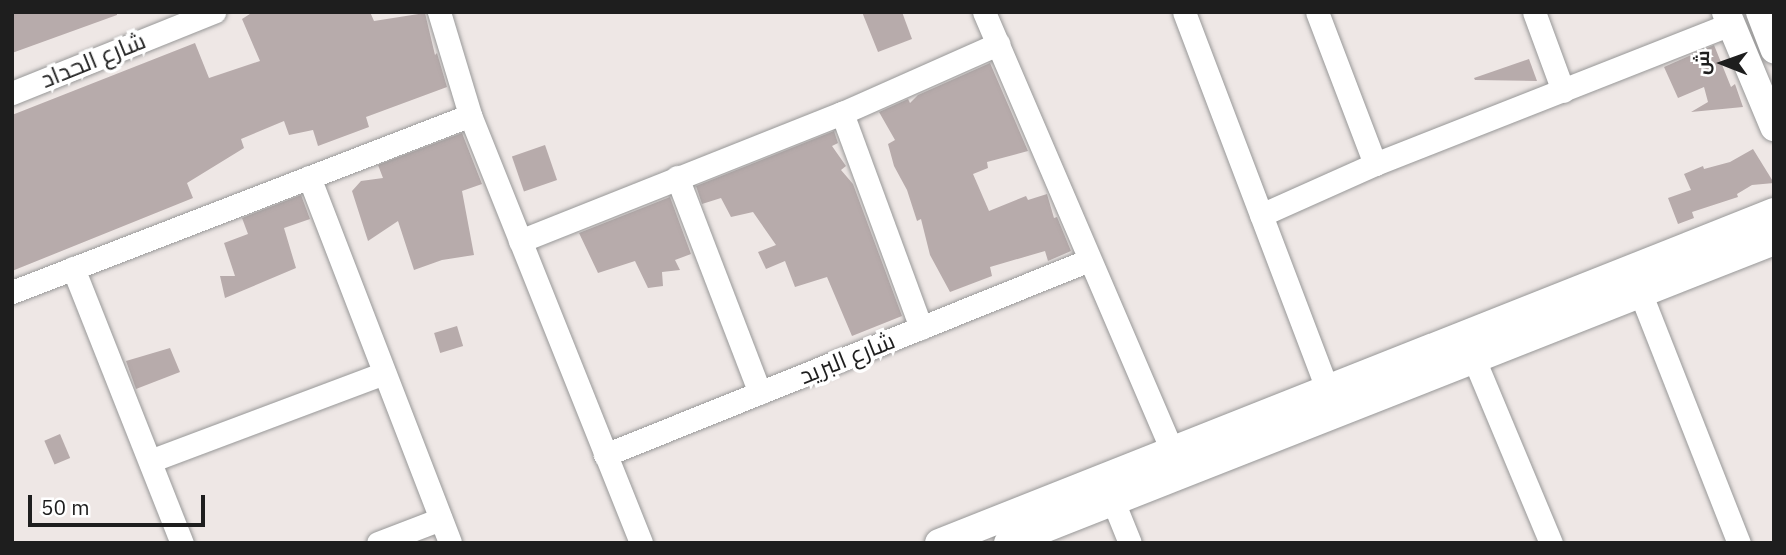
<!DOCTYPE html>
<meta charset="utf-8">
<style>
body{margin:0}
#map{position:relative;width:1786px;height:555px;overflow:hidden;background:#eee7e5;font-family:"IBM Plex Sans",Cairo,sans-serif}
div>[style]{position:absolute}
[style*='--x']{left:calc(var(--x)*1px);top:calc(var(--y)*1px);width:calc(var(--w)*1px);rotate:calc(var(--a)*1deg)}
.building>*{inset:0;background:#b7abab;transform-origin:0 0}
.roads{filter:drop-shadow(0 0 2px #989898) drop-shadow(0 0 2px #989898)}
.minor>*{height:23px;margin:-11.5px;padding:0 11.5px;transform-origin:11.5px;border-radius:11.5px;background:#fff}
.tertiary>*{height:28px;margin:-14px;padding:0 14px;transform-origin:14px;border-radius:14px;background:#fff}
span{translate:-50% -50%;white-space:nowrap;text-align:center;line-height:1.15;-webkit-text-stroke:7px #fff;paint-order:stroke}
.street-label{font-size:24px;color:#1e1e1e}
.frame{position:absolute;inset:0;border:14px solid #1e1e1e;pointer-events:none}
.north{position:absolute;left:1688px;top:28px;width:70px;height:70px;-webkit-text-stroke:5px #fff;paint-order:stroke;rotate:271deg;font-size:19px;font-weight:700;line-height:28px;text-align:center;color:#1e1e1e}
.north::after{content:'';display:block;margin:auto;width:24px;height:32px;background:#1e1e1e;clip-path:polygon(50% 0,100% 100%,50% 72%,0 100%)}
.scale{position:absolute;left:28px;top:495px;width:177px;height:32px;box-sizing:border-box;border:4px solid #1e1e1e;border-top:0;padding-left:9px;font-size:21px;line-height:24px;white-space:nowrap;color:#1e1e1e;-webkit-text-stroke:5px #fff;paint-order:stroke}
</style>
<div id="map">
<div class="building">
<i style="clip-path:polygon(12px 12px,117px 12px,117px 15px,12px 53px)"></i>
<i style="clip-path:polygon(253px 12px,370px 12px,374px 21px,425px 13px,435px 55px,437px 53px,447px 87px,366px 117px,369px 127px,318px 146px,313px 130px,289px 135px,284px 121px,241px 139px,244px 148px,187px 183px,193px 198px,12px 271px,12px 115px,195px 43px,209px 78px,260px 61px,242px 19px)"></i>
<i style="clip-path:polygon(862px 12px,902px 12px,912px 39px,878px 52px)"></i>
<i style="clip-path:polygon(1714px 45px,1731px 87px,1735px 84px,1743px 107px,1691px 112px,1708px 102px,1704px 87px,1678px 98px,1664px 67px)"></i>
<i style="clip-path:polygon(1529px 59px,1537px 81px,1475px 80px,1474px 78px)"></i>
<i style="clip-path:polygon(990px 63px,1028px 151px,987px 162px,988px 168px,973px 174px,989px 211px,1026px 196px,1028px 200px,1047px 194px,1054px 218px,1057px 217px,1071px 251px,1048px 261px,1045px 251px,990px 267px,992px 276px,950px 292px,930px 255px,921px 219px,917px 221px,907px 190px,894px 166px,888px 144px,895px 140px,879px 112px,908px 99px,910px 103px,918px 95px)"></i>
<i style="clip-path:polygon(834px 131px,838px 143px,832px 146px,846px 166px,841px 170px,853px 184px,902px 316px,852px 336px,827px 277px,795px 287px,785px 261px,766px 269px,758px 252px,776px 245px,753px 212px,731px 217px,721px 198px,702px 204px,696px 186px)"></i>
<i style="clip-path:polygon(462px 133px,482px 184px,462px 191px,474px 255px,442px 260px,414px 270px,398px 221px,368px 241px,352px 191px,361px 181px,383px 178px,378px 165px)"></i>
<i style="left:545px;top:145px;width:37px;height:35px;rotate:71deg"></i>
<i style="clip-path:polygon(1753px 149px,1774px 183px,1752px 185px,1737px 194px,1738px 197px,1692px 212px,1694px 218px,1678px 224px,1668px 198px,1691px 190px,1684px 174px,1703px 166px,1704px 169px,1730px 162px)"></i>
<i style="clip-path:polygon(301px 195px,310px 219px,284px 228px,296px 268px,225px 298px,220px 276px,235px 276px,224px 243px,248px 234px,242px 218px)"></i>
<i style="clip-path:polygon(670px 197px,691px 254px,675px 260px,680px 270px,662px 272px,663px 286px,648px 288px,635px 261px,598px 273px,579px 233px)"></i>
<i style="left:457px;top:326px;width:21px;height:24px;rotate:73deg"></i>
<i style="clip-path:polygon(170px 348px,180px 372px,136px 389px,126px 361px)"></i>
<i style="left:60px;top:434px;width:26px;height:17px;rotate:67deg"></i>
</div>
<div class="roads">
<div class="minor">
<i style="--x:439;--y:12;--w:108;--a:73.2"></i>
<i style="--x:470;--y:115;--w:461;--a:68.2"></i>
<i style="--x:984;--y:12;--w:475;--a:66.8"></i>
<i style="--x:1184;--y:12;--w:402;--a:69.2"></i>
<i style="--x:1317;--y:12;--w:163;--a:69.1"></i>
<i style="--x:1534;--y:12;--w:84;--a:69.8"></i>
<i style="--x:12;--y:93;--w:218;--a:-21.9"></i>
<i style="--x:842;--y:113;--w:229;--a:69.8"></i>
<i style="--x:309;--y:177;--w:392;--a:68.9"></i>
<i style="--x:677;--y:177;--w:231;--a:69"></i>
<i style="--x:1261;--y:215;--w:125;--a:-24.1"></i>
<i style="--x:1375;--y:164;--w:382;--a:-21.5"></i>
<i style="--x:520;--y:241;--w:347;--a:-21.7"></i>
<i style="--x:842;--y:113;--w:171;--a:-23.9"></i>
<i style="--x:73;--y:268;--w:296;--a:68.4"></i>
<i style="--x:12;--y:292;--w:491;--a:-21.1"></i>
<i style="--x:1640;--y:292;--w:270;--a:68.5"></i>
<i style="--x:1474;--y:359;--w:199;--a:67.3"></i>
<i style="--x:605;--y:455;--w:522;--a:-21.94"></i>
<i style="--x:150;--y:461;--w:250;--a:-20.6"></i>
<i style="--x:1113;--y:501;--w:45;--a:68"></i>
<i style="--x:378;--y:543;--w:67;--a:-20.9"></i>
</div>
<div class="tertiary">
<i style="--x:1726;--y:12;--w:125;--a:67.3"></i>
<i style="--x:1760;--y:12;--w:40;--a:69"></i>
<i style="--x:939;--y:543;--w:898;--a:-21.62"></i>
<i style="--x:1008;--y:543;--w:823;--a:-21.52"></i>
</div>
</div>
<div class="street-label">
<span style="left:93px;top:60px;rotate:-22deg">شارع الحداد</span>
<span style="left:847px;top:358px;rotate:-22deg">شارع البريد</span>
</div>
<div class="frame"></div>
<div class="north">ش</div>
<div class="scale">50 m</div>
</div>
